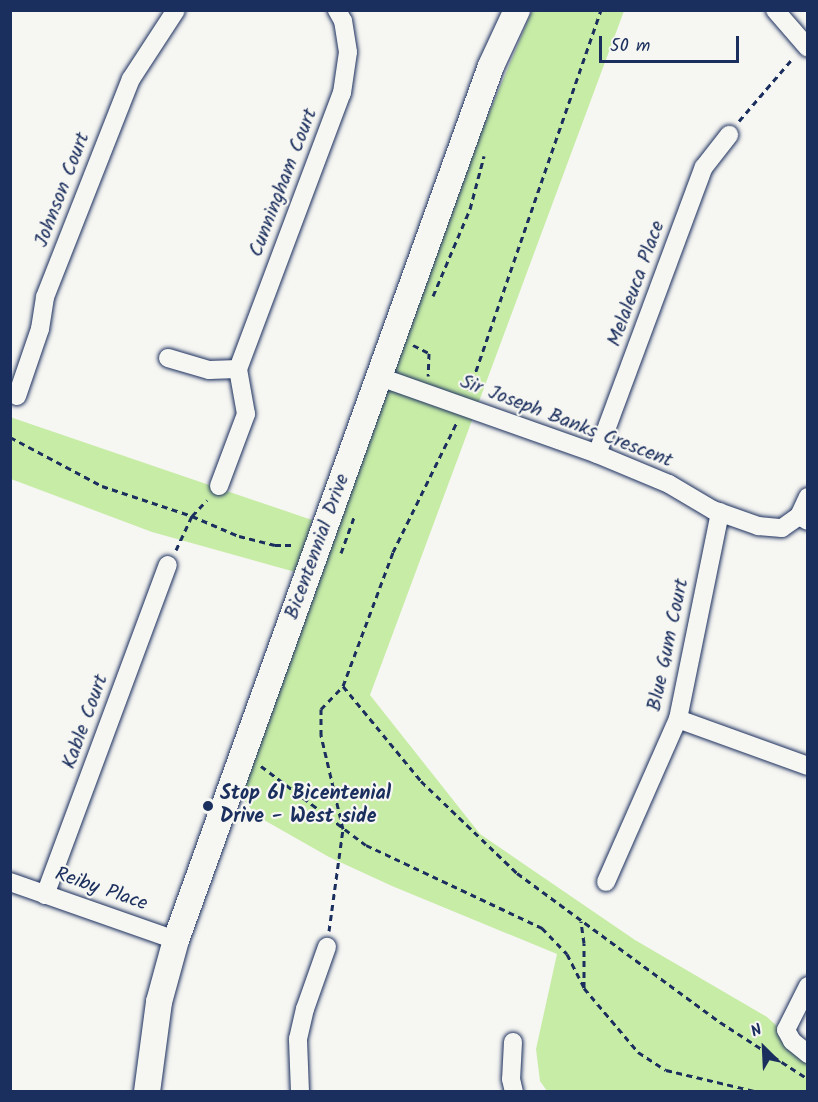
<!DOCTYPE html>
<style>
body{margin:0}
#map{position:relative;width:818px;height:1102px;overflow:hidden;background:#f6f6f2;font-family:Kalam,sans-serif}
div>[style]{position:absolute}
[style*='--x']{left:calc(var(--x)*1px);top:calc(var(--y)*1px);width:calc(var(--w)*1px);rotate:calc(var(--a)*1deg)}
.green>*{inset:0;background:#c7eca6}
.path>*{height:3px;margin-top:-1.5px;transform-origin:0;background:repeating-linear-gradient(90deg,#1b2f5e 0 6px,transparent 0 10.5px)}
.roads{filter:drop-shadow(0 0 2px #1b2f5e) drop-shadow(0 0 2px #1b2f5e)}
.street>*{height:18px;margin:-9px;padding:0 9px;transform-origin:9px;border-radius:9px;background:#f6f6f2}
.secondary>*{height:26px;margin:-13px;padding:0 13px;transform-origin:13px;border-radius:13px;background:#f6f6f2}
.dots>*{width:16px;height:16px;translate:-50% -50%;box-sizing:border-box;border:3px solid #f6f6f2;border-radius:50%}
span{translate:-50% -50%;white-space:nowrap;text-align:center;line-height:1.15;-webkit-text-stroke:4.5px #f6f6f2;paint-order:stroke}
.street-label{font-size:20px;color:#1b2f5e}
.poi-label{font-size:20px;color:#1b2f5e;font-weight:700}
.left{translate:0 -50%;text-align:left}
.frame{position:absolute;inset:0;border:12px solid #1b2f5e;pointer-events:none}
.north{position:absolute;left:734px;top:1018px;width:60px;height:60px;-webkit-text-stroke:4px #f6f6f2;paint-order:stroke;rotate:336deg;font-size:16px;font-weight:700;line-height:24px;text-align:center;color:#1b2f5e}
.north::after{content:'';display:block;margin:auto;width:21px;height:27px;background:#1b2f5e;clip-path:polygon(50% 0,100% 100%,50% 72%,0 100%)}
.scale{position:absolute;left:599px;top:36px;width:140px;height:27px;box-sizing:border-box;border:3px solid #1b2f5e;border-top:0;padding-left:8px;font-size:18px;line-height:21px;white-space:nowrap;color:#1b2f5e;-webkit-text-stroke:4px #f6f6f2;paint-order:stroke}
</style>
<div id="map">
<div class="green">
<i style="clip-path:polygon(532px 11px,624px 11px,370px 695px,480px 834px,635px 940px,767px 1017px,807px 1054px,807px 1091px,547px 1091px,540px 1081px,536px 1049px,557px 954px,392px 886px,329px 857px,257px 816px,232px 786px,285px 666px,481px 132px)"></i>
<i style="clip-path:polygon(10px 417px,312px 520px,299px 573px,152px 532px,11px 479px)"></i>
</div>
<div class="path">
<i style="--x:739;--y:121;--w:83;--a:-49.4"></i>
<i style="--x:433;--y:296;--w:95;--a:-67"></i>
<i style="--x:470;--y:209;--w:55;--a:-75.2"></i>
<i style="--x:413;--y:345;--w:18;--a:27"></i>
<i style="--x:429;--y:353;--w:23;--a:92"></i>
<i style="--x:469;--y:391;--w:403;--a:-70.9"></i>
<i style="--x:10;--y:437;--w:104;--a:28"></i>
<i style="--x:102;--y:486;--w:95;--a:18.4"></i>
<i style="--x:192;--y:516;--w:51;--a:23.1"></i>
<i style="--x:239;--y:536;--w:37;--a:14"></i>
<i style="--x:275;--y:545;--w:20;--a:0"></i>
<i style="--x:176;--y:550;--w:38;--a:-65"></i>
<i style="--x:192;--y:516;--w:22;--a:-47"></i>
<i style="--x:341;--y:553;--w:38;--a:-70"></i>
<i style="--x:343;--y:686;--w:123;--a:50.6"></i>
<i style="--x:421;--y:781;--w:133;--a:43.8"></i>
<i style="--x:517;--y:873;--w:252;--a:36.3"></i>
<i style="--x:720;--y:1022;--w:105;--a:32.9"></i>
<i style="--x:261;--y:766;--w:131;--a:37"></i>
<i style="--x:366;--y:845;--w:195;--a:25.2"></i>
<i style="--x:542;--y:928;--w:36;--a:46"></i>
<i style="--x:567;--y:954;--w:38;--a:63"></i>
<i style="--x:584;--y:988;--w:45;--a:-90"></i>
<i style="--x:584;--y:943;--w:22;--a:-98"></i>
<i style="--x:329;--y:931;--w:103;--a:-82.2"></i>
<i style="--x:343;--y:829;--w:97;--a:-103.2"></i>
<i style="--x:321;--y:735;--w:26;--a:-90"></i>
<i style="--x:321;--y:709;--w:32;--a:-46"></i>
<i style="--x:343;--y:686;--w:143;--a:-69.5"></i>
<i style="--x:393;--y:552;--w:145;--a:-63.8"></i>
<i style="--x:584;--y:988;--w:84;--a:49.8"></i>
<i style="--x:638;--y:1052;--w:33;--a:33"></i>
<i style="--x:666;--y:1070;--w:96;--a:13.3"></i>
</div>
<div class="roads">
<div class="street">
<i style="--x:775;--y:10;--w:50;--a:49"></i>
<i style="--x:168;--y:358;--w:43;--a:16.3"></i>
<i style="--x:209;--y:370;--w:29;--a:-2"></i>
<i style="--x:238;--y:369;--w:295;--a:-69.4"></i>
<i style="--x:342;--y:93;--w:41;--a:-81.7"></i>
<i style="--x:348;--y:52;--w:31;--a:-99"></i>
<i style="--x:343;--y:21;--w:13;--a:-119"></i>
<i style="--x:380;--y:377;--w:230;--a:19.5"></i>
<i style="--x:597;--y:454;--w:78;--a:22.6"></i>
<i style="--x:669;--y:484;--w:51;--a:30.6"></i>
<i style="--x:713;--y:510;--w:48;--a:19.6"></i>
<i style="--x:758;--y:526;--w:24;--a:5"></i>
<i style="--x:782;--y:528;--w:21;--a:-35"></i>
<i style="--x:799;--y:516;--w:10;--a:29"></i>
<i style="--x:17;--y:396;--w:71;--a:-71.1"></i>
<i style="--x:40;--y:329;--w:32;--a:-81"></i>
<i style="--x:45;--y:297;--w:234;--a:-68.5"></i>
<i style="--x:131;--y:79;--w:82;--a:-56.9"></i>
<i style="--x:597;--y:454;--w:306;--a:-69.6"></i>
<i style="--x:704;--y:167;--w:41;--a:-52"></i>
<i style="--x:219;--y:486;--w:77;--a:-69.4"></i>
<i style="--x:246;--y:414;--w:46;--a:-100.1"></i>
<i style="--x:799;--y:516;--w:21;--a:-65"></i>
<i style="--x:678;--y:719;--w:138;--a:19.9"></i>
<i style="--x:10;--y:882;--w:176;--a:19.3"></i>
<i style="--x:606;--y:882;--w:178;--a:-66.2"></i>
<i style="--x:678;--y:719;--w:211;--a:-78.5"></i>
<i style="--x:45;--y:895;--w:352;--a:-69.6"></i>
<i style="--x:808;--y:986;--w:49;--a:116.6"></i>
<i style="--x:786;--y:1030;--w:13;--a:61"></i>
<i style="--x:792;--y:1041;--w:21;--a:39"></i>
<i style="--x:513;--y:1042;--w:37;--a:93"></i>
<i style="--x:511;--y:1079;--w:13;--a:77"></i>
<i style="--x:300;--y:1092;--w:53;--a:-92.2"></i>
<i style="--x:298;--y:1039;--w:31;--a:-77"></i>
<i style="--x:305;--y:1009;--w:66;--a:-70.5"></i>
</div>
<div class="secondary">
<i style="--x:147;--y:1092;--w:91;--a:-82.4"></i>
<i style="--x:159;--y:1002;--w:64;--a:-74.7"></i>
<i style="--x:176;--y:940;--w:929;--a:-70.18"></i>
<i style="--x:491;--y:66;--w:62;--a:-65.1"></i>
</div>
</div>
<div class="dots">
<i style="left:208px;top:806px;background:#1b2f5e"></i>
</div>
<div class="street-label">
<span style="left:284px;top:183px;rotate:-69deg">Cunningham Court</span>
<span style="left:63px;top:190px;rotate:-69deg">Johnson Court</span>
<span style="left:637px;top:284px;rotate:-70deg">Melaleuca Place</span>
<span style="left:566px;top:422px;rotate:21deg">Sir Joseph Banks Crescent</span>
<span style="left:318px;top:547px;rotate:-70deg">Bicentennial Drive</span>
<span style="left:669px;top:645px;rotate:-78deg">Blue Gum Court</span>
<span style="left:86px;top:722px;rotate:-70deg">Kable Court</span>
<span style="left:101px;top:890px;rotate:19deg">Reiby Place</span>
</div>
<div class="poi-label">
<span class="left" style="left:220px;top:806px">Stop 61 Bicentenial<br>Drive - West side</span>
</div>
<div class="frame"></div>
<div class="north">N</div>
<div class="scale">50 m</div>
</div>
